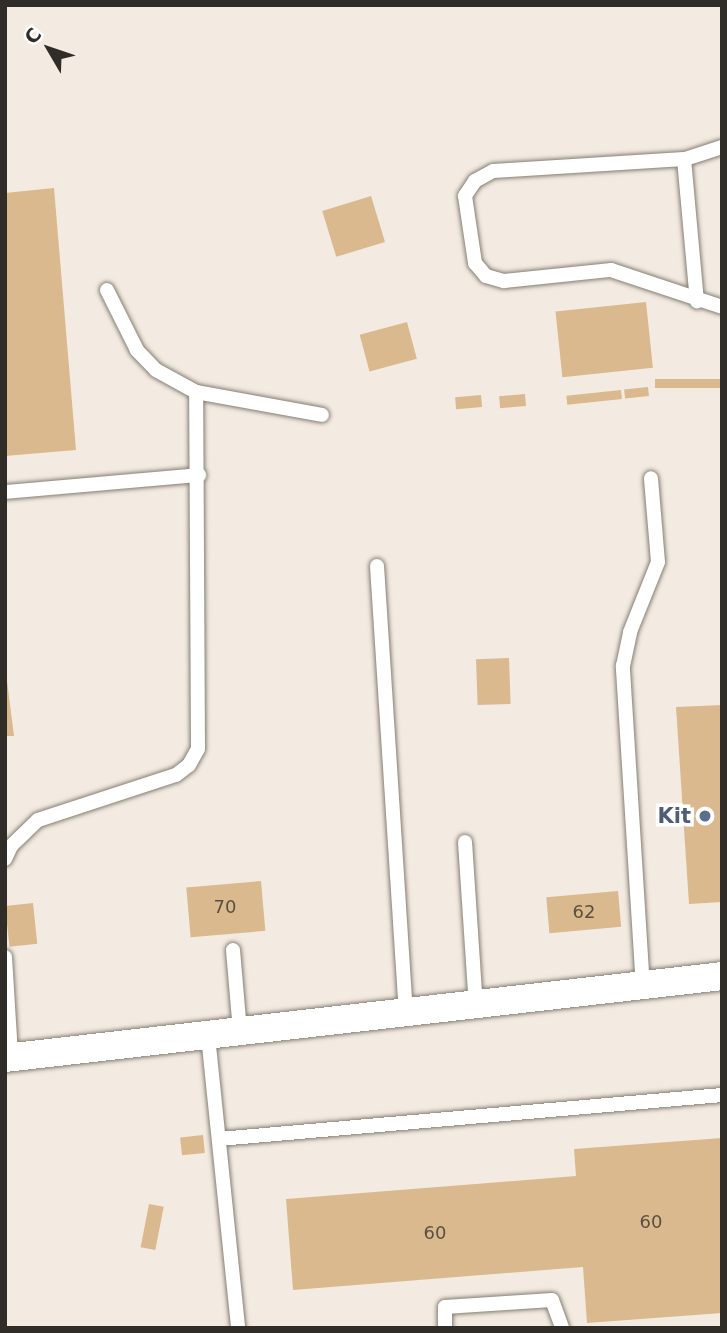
<!DOCTYPE html>
<meta charset="utf-8">
<style>
body{margin:0}
#map{position:relative;width:727px;height:1333px;overflow:hidden;background:#f3ebe1;font-family:"DejaVu Sans",sans-serif}
div>[style]{position:absolute}
[style*='--x']{left:calc(var(--x)*1px);top:calc(var(--y)*1px);width:calc(var(--w)*1px);rotate:calc(var(--a)*1deg)}
.building>*{inset:0;background:#dab98e;transform-origin:0 0}
.roads{filter:drop-shadow(0 0 2px #857e74) drop-shadow(0 0 2px #857e74)}
.lane>*{height:14px;margin:-7px;padding:0 7px;transform-origin:7px;border-radius:7px;background:#fff}
.street>*{height:28px;margin:-14px;padding:0 14px;transform-origin:14px;border-radius:14px;background:#fff}
.dots>*{width:19px;height:19px;translate:-50% -50%;box-sizing:border-box;border:4px solid #fff;border-radius:50%}
span{translate:-50% -50%;white-space:nowrap;text-align:center;line-height:1.15;-webkit-text-stroke:7px #fff;paint-order:stroke}
.number-label{font-size:18px;color:#5a5042}
.number-label span{-webkit-text-stroke-width:0}
.service-label{font-size:21px;color:#4e5e75;font-weight:700}
.right{translate:-100% -50%;text-align:right}
.frame{position:absolute;inset:0;border:7px solid #302d29;pointer-events:none}
.north{position:absolute;left:14px;top:14px;width:70px;height:70px;-webkit-text-stroke:5px #fff;paint-order:stroke;rotate:309deg;font-size:19px;font-weight:700;line-height:28px;text-align:center;color:#302d29}
.north::after{content:'';display:block;margin:auto;width:24px;height:32px;background:#302d29;clip-path:polygon(50% 0,100% 100%,50% 72%,0 100%)}
</style>
<div id="map">
<div class="building">
<i style="clip-path:polygon(54px 188px,76px 450px,5px 456px,5px 193px)"></i>
<i style="left:371px;top:196px;width:48px;height:51px;rotate:73deg"></i>
<i style="left:646px;top:302px;width:66px;height:91px;rotate:84deg"></i>
<i style="left:407px;top:322px;width:38px;height:49px;rotate:75deg"></i>
<i style="left:722px;top:379px;width:9px;height:67px;rotate:90deg"></i>
<i style="left:648px;top:387px;width:9px;height:24px;rotate:84deg"></i>
<i style="left:621px;top:390px;width:9px;height:55px;rotate:84deg"></i>
<i style="left:525px;top:394px;width:12px;height:26px;rotate:85deg"></i>
<i style="left:481px;top:395px;width:12px;height:26px;rotate:85deg"></i>
<i style="left:509px;top:658px;width:46px;height:33px;rotate:88deg"></i>
<i style="clip-path:polygon(5px 665px,14px 736px,5px 736px)"></i>
<i style="clip-path:polygon(722px 705px,722px 902px,689px 904px,676px 707px)"></i>
<i style="left:261px;top:881px;width:50px;height:75px;rotate:85deg"></i>
<i style="left:618px;top:891px;width:36px;height:72px;rotate:85deg"></i>
<i style="left:33px;top:903px;width:41px;height:28px;rotate:84deg"></i>
<i style="left:203px;top:1135px;width:18px;height:23px;rotate:84deg"></i>
<i style="clip-path:polygon(722px 1138px,722px 1313px,587px 1323px,583px 1267px,293px 1290px,286px 1199px,576px 1176px,574px 1149px)"></i>
<i style="left:149px;top:1204px;width:15px;height:44px;rotate:11deg"></i>
</div>
<div class="roads">
<div class="lane">
<i style="--x:722;--y:147;--w:40;--a:162"></i>
<i style="--x:684;--y:159;--w:191;--a:176.4"></i>
<i style="--x:493;--y:171;--w:21;--a:151"></i>
<i style="--x:475;--y:181;--w:18;--a:124"></i>
<i style="--x:465;--y:196;--w:68;--a:81.5"></i>
<i style="--x:475;--y:263;--w:17;--a:50"></i>
<i style="--x:486;--y:276;--w:19;--a:16"></i>
<i style="--x:504;--y:281;--w:108;--a:-5.9"></i>
<i style="--x:611;--y:270;--w:117;--a:18.4"></i>
<i style="--x:684;--y:159;--w:143;--a:84.8"></i>
<i style="--x:196;--y:392;--w:128;--a:10.3"></i>
<i style="--x:5;--y:492;--w:195;--a:-5"></i>
<i style="--x:377;--y:566;--w:449;--a:86.3"></i>
<i style="--x:465;--y:842;--w:165;--a:86.2"></i>
<i style="--x:5;--y:859;--w:14;--a:-65"></i>
<i style="--x:11;--y:846;--w:37;--a:-44"></i>
<i style="--x:38;--y:820;--w:145;--a:-18.1"></i>
<i style="--x:176;--y:775;--w:16;--a:-38"></i>
<i style="--x:189;--y:765;--w:18;--a:-61"></i>
<i style="--x:198;--y:749;--w:357;--a:-90.3"></i>
<i style="--x:196;--y:392;--w:46;--a:-151.2"></i>
<i style="--x:156;--y:370;--w:28;--a:-134"></i>
<i style="--x:137;--y:350;--w:67;--a:-116.6"></i>
<i style="--x:233;--y:950;--w:82;--a:85.1"></i>
<i style="--x:5;--y:957;--w:99;--a:86.5"></i>
<i style="--x:643;--y:988;--w:323;--a:-93.6"></i>
<i style="--x:623;--y:666;--w:35;--a:-78"></i>
<i style="--x:630;--y:632;--w:75;--a:-68.2"></i>
<i style="--x:658;--y:562;--w:84;--a:-94.8"></i>
<i style="--x:208;--y:1036;--w:294;--a:84.1"></i>
<i style="--x:219;--y:1139;--w:505;--a:-5"></i>
<i style="--x:445;--y:1328;--w:21;--a:-90"></i>
<i style="--x:445;--y:1307;--w:107;--a:-3.7"></i>
<i style="--x:552;--y:1300;--w:30;--a:70"></i>
</div>
<div class="street">
<i style="--x:5;--y:1058;--w:722;--a:-6.52"></i>
</div>
</div>
<div class="dots">
<i style="left:705px;top:816px;background:#5c6f8a"></i>
</div>
<div class="number-label">
<span style="left:225px;top:907px">70</span>
<span style="left:584px;top:912px">62</span>
<span style="left:651px;top:1222px">60</span>
<span style="left:435px;top:1233px">60</span>
</div>
<div class="service-label">
<span class="right" style="left:691px;top:816px">Kit</span>
</div>
<div class="frame"></div>
<div class="north">С</div>
</div>
